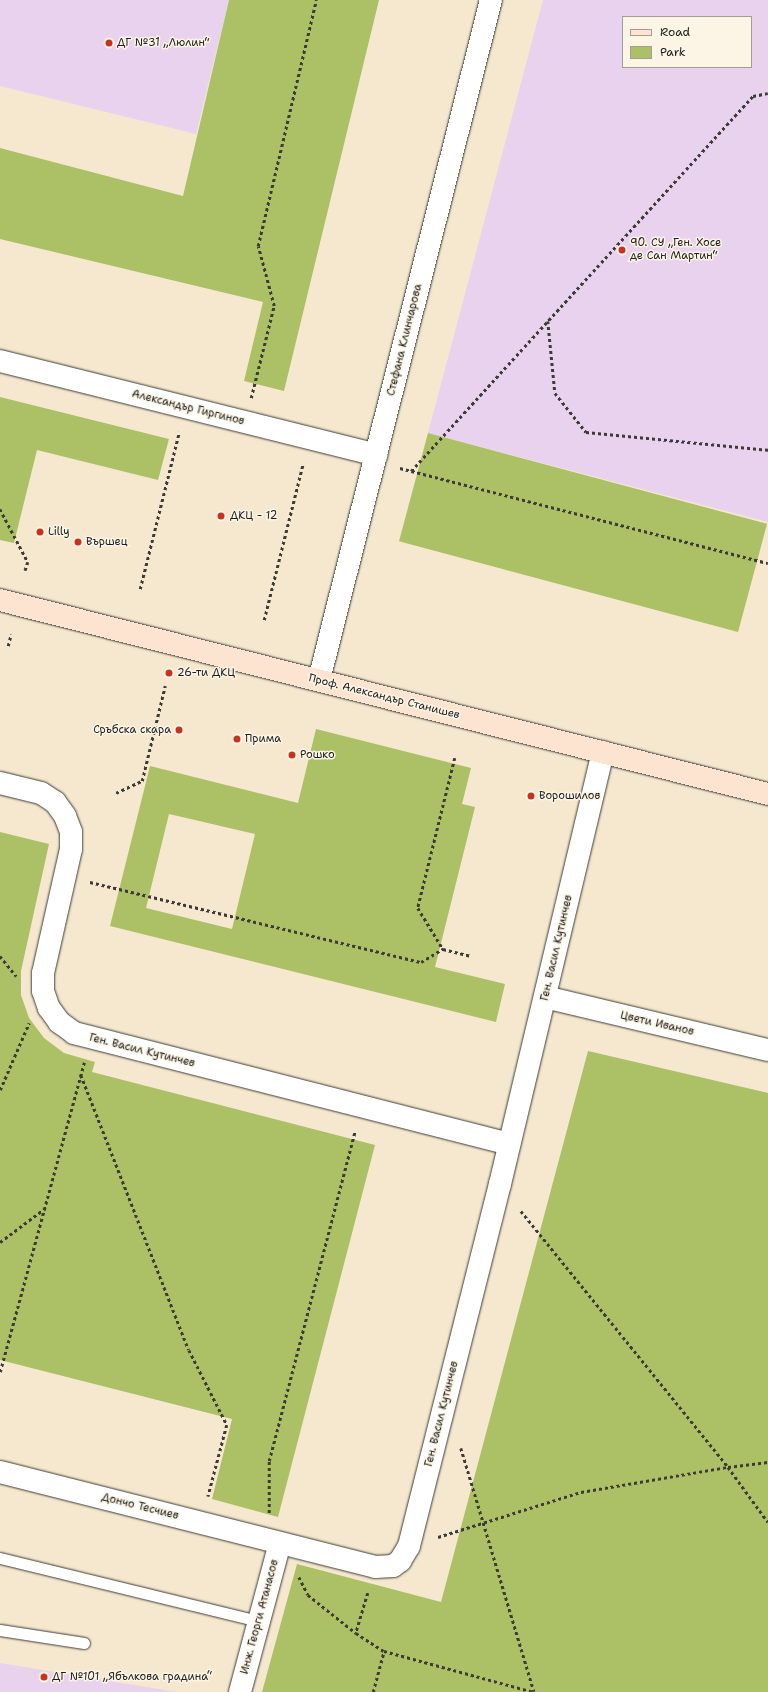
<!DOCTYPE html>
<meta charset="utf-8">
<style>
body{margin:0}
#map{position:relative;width:768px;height:1692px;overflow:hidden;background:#f5e8ce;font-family:"Shantell Sans",sans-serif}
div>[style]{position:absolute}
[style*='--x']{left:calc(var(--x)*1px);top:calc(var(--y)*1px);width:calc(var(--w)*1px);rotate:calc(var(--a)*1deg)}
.built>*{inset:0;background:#e8d2ee}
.green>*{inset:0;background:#acc165;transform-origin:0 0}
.path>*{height:2.5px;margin-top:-1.25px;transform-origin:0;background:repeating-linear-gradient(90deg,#3d3b37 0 3px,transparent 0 6px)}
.roads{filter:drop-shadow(0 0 1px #3d3b37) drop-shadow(0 0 1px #3d3b37)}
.lane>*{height:11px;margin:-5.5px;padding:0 5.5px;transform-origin:5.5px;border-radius:5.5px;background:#fff}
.street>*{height:22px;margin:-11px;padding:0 11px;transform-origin:11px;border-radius:11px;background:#fff}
.secondary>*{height:22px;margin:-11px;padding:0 11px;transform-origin:11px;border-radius:11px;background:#fde4d1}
.dots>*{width:11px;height:11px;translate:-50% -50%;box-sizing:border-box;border:2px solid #fcf5e5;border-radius:50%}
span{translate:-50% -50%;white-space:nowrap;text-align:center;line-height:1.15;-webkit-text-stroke:3px #fcf5e5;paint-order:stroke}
.poi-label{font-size:11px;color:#1c1c1c}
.left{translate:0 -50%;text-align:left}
.right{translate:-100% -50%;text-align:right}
.street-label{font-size:11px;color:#1c1c1c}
.legend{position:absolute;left:622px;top:16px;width:130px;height:52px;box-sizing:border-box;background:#fcf5e5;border:1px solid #a29e95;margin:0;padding:5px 7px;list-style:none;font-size:12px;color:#1c1c1c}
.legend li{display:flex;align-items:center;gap:8px;height:20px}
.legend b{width:20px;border:1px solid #a29e95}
</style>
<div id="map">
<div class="built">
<i style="clip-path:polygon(0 0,229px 0,196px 134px,0 86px)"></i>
<i style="clip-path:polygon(evenodd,543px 0,768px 0,768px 522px,428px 433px,543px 0,623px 17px,751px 17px,751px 67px,623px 67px,623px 17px)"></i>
<i style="clip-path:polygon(0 1663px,177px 1692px,0 1692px)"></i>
</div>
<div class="green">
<i style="clip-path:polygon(229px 0,379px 0,284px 391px,244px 381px,263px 302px,0 239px,0 148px,183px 196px)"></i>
<i style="clip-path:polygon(0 397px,169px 439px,158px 480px,37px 450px,14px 543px,0 540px)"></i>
<i style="left:428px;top:433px;width:351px;height:112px;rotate:15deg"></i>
<i style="clip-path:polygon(evenodd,316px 729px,471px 768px,462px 804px,475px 807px,435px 967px,505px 984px,496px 1022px,110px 926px,150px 766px,298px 803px,316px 729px,169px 814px,255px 834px,232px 929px,146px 908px,169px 814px)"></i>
<i style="clip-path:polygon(0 832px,49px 844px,21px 971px,21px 995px,29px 1018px,44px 1038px,64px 1053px,95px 1062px,92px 1072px,375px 1145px,278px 1517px,212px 1499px,232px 1419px,0 1360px)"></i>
<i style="clip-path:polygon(588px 1051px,768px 1093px,768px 1692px,262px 1692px,297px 1564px,441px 1602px)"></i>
</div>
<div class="path">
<i style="--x:548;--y:321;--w:72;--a:84.4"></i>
<i style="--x:555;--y:393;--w:50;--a:51.5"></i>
<i style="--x:586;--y:432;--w:183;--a:5.6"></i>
<i style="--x:251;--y:398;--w:95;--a:-76"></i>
<i style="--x:274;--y:306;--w:62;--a:-104.9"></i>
<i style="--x:258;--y:246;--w:253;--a:-76.7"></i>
<i style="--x:400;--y:468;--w:380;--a:14.5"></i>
<i style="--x:411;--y:471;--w:508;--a:-47.64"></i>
<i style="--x:753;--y:96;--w:15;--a:-11"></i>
<i style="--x:0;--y:509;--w:60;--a:62.2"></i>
<i style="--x:28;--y:562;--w:9;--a:108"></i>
<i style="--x:140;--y:589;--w:162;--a:-76"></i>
<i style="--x:264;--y:620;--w:161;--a:-76"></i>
<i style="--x:8;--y:646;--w:12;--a:-76"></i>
<i style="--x:455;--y:758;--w:154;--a:103.9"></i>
<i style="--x:418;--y:908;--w:48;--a:58.6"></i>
<i style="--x:443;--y:949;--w:29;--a:14"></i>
<i style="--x:116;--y:793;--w:29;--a:-25"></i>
<i style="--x:142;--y:781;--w:98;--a:-76.4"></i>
<i style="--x:90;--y:882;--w:341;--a:13.6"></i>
<i style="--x:421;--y:962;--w:26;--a:-31"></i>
<i style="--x:0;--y:956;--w:26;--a:51"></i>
<i style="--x:81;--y:1075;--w:295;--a:68.6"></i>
<i style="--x:189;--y:1350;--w:84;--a:63.1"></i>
<i style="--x:227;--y:1425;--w:74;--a:104.8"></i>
<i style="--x:0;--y:1090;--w:73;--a:-66.6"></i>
<i style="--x:521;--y:1211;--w:329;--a:51"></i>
<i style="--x:728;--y:1467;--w:68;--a:54"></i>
<i style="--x:0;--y:1242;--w:55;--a:-36.9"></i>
<i style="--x:0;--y:1372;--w:321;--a:-74.8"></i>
<i style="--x:461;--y:1448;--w:254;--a:73.3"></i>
<i style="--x:269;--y:1513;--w:52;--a:-90"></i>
<i style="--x:269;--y:1461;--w:341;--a:-75.4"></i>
<i style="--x:438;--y:1537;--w:150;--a:-17.5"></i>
<i style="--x:581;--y:1492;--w:149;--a:-9.7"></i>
<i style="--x:728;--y:1467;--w:40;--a:-7.1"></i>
<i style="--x:299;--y:1577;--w:20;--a:63"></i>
<i style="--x:308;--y:1595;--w:61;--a:38.4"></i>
<i style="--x:368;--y:1593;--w:42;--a:106.7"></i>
<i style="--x:356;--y:1633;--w:33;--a:33"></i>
<i style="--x:384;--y:1651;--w:156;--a:15.3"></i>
<i style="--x:373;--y:1692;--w:42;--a:-75"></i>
</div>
<div class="roads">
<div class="lane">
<i style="--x:0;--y:1558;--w:267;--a:13.7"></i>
<i style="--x:0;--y:1630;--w:85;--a:8.8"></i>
</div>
<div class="street">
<i style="--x:0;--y:361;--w:388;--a:14"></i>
<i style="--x:319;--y:680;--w:701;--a:-75.81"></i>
<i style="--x:0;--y:783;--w:42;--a:13.7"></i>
<i style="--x:41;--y:793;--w:17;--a:33"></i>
<i style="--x:55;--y:802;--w:17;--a:54"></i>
<i style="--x:65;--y:816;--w:17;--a:69"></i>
<i style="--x:71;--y:832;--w:17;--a:90"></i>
<i style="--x:71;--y:849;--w:127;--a:102.7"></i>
<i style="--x:43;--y:973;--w:18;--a:90"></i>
<i style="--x:43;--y:991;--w:18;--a:71"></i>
<i style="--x:49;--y:1008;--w:17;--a:54"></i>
<i style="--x:59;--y:1022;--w:19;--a:36"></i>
<i style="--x:74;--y:1033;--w:449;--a:14.3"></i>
<i style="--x:545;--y:997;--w:229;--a:13.4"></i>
<i style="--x:0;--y:1472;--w:387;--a:14.2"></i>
<i style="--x:375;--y:1567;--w:18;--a:-3"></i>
<i style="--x:393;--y:1566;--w:9;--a:-36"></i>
<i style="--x:400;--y:1561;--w:17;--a:-59"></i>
<i style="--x:409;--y:1546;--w:373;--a:-75.9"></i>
<i style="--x:500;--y:1184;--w:444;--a:-76.6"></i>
<i style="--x:240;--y:1692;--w:154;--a:-75"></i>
</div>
<div class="secondary">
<i style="--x:0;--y:600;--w:792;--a:14.18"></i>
</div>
</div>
<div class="dots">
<i style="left:109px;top:43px;background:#c8321e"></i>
<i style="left:622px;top:250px;background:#c8321e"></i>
<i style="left:221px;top:516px;background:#c8321e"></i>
<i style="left:40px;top:532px;background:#c8321e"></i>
<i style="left:78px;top:542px;background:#c8321e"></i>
<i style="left:169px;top:673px;background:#c8321e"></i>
<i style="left:179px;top:730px;background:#c8321e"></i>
<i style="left:237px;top:739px;background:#c8321e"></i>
<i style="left:292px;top:755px;background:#c8321e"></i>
<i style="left:531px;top:796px;background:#c8321e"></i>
<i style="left:44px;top:1677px;background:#c8321e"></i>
</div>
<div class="poi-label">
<span class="left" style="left:117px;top:43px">ДГ №31 „Люлин“</span>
<span class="left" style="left:630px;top:250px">90. СУ „Ген. Хосе<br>де Сан Мартин“</span>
<span class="left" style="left:230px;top:516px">ДКЦ - 12</span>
<span class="left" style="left:48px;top:532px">Lilly</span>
<span class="left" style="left:86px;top:542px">Вършец</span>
<span class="left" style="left:177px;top:673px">26-ти ДКЦ</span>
<span class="right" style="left:171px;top:730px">Сръбска скара</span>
<span class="left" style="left:245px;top:739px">Прима</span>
<span class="left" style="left:300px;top:755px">Рошко</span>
<span class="left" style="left:539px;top:796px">Ворошилов</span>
<span class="left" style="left:52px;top:1677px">ДГ №101 „Ябълкова градина“</span>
</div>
<div class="street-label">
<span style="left:405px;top:340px;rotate:-76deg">Стефана Клинчарова</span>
<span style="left:188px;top:408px;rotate:14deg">Александър Гиргинов</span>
<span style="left:384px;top:697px;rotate:14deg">Проф. Александър Станишев</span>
<span style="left:557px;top:948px;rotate:-77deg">Ген. Васил Кутинчев</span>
<span style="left:657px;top:1024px;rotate:13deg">Цвети Иванов</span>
<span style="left:142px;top:1051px;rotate:14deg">Ген. Васил Кутинчев</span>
<span style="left:442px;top:1414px;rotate:-76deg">Ген. Васил Кутинчев</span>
<span style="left:140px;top:1507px;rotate:14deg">Дончо Тесчиев</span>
<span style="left:260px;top:1617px;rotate:-75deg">Инж. Георги Атанасов</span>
</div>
<ul class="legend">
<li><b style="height:5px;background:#fde4d1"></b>Road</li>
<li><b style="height:11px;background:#acc165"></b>Park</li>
</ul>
</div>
